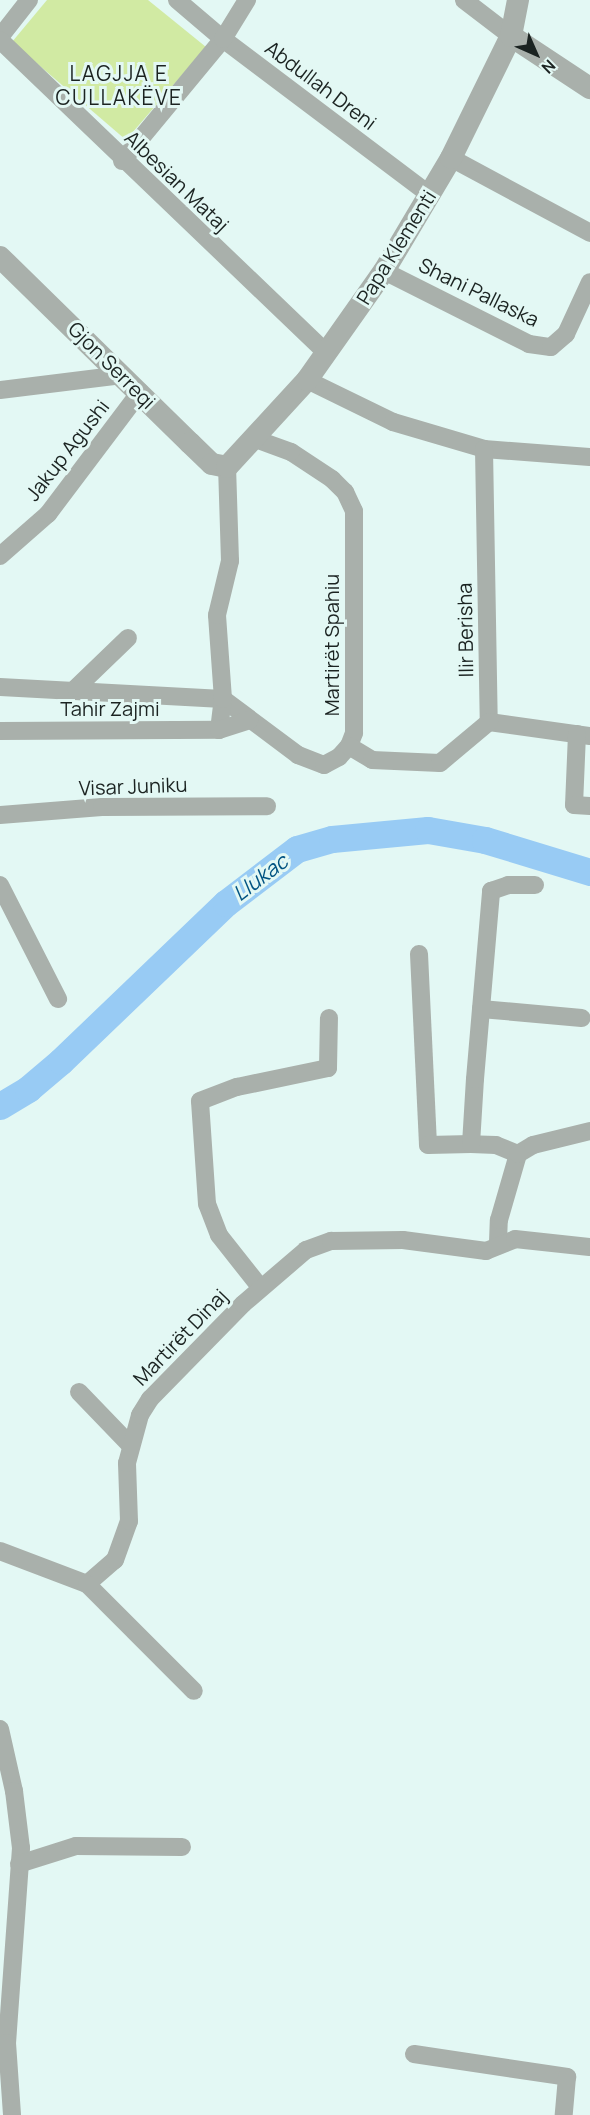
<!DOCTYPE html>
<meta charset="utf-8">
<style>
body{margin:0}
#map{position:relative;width:590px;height:2115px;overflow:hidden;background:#e3f8f4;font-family:Manrope,sans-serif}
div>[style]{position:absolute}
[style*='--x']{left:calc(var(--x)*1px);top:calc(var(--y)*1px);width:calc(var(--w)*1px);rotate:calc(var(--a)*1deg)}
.green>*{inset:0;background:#d1eaa3}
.river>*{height:27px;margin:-13.5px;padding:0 13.5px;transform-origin:13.5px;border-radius:13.5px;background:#98cbf4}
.minor>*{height:18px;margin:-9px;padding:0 9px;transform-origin:9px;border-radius:9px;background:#a9b0ab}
.tertiary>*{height:22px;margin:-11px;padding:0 11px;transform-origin:11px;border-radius:11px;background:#a9b0ab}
span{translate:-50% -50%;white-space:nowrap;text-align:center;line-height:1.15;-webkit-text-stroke:6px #e3f8f4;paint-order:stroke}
.street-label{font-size:20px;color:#1b2321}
.neighbourhood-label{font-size:21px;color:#1b2321;letter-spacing:1.5px}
.water-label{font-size:21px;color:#005382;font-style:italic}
.north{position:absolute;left:506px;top:24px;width:60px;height:60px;-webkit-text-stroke:4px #e3f8f4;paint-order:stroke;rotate:135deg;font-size:16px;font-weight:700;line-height:24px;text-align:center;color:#1b2321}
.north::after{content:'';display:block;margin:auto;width:21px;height:27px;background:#1b2321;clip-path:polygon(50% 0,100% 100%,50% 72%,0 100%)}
</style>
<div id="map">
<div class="green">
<i style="clip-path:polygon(47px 0,148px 0,206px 47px,126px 140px,12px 42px)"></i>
</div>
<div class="river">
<i style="--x:0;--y:1106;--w:33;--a:-31"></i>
<i style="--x:28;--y:1089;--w:43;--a:-40.3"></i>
<i style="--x:61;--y:1061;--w:228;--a:-43.8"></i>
<i style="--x:226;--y:903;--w:89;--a:-37.3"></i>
<i style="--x:297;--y:849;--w:36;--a:-16"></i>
<i style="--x:332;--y:839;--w:96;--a:-5.4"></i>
<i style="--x:428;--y:830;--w:58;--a:10"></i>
<i style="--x:485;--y:840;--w:110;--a:16.9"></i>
</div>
<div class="minor">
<i style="--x:177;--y:0;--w:60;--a:40.3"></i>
<i style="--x:223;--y:39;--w:259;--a:37"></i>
<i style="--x:464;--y:0;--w:59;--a:37.5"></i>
<i style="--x:0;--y:37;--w:47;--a:-51.9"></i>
<i style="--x:0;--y:40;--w:452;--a:43.8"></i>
<i style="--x:451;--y:158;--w:158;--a:28.3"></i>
<i style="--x:122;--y:161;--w:158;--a:-50.4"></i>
<i style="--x:223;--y:39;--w:46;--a:-58.4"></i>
<i style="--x:384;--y:271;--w:162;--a:26.7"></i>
<i style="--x:529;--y:344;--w:22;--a:8"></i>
<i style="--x:551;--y:347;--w:20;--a:-41"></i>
<i style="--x:566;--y:334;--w:57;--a:-65.2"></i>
<i style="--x:307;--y:380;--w:96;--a:26"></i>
<i style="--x:393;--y:422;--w:95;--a:16.5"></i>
<i style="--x:484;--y:449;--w:106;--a:4.3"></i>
<i style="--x:0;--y:390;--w:123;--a:-7"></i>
<i style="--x:484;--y:449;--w:273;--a:89"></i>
<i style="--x:0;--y:556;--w:64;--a:-41.2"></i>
<i style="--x:48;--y:514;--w:153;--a:-53"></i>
<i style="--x:0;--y:687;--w:223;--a:3.1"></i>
<i style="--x:223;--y:699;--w:94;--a:36.7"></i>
<i style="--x:298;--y:755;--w:28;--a:21"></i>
<i style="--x:324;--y:765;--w:17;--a:-28"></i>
<i style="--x:339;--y:757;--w:15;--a:-48"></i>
<i style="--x:349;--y:746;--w:14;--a:-69"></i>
<i style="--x:354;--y:733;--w:222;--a:-90"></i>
<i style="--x:354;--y:511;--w:21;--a:-115"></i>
<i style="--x:345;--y:492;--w:18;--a:-135"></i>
<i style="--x:332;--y:479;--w:49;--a:-146.6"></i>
<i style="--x:291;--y:452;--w:37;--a:-160"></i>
<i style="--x:76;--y:688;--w:72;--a:-43.9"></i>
<i style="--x:489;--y:722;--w:102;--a:7.9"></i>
<i style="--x:219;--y:730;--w:31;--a:-83"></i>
<i style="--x:223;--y:699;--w:84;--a:-94.1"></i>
<i style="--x:217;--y:615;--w:56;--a:-76.5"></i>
<i style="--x:230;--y:561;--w:94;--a:-91.8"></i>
<i style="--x:0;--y:731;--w:219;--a:-0.3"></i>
<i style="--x:219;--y:730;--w:32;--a:-18"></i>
<i style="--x:577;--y:734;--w:71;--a:92.4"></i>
<i style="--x:574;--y:805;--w:16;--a:4"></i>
<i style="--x:349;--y:746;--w:27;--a:31"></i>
<i style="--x:372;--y:760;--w:68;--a:2.5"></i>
<i style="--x:440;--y:763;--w:64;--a:-39.9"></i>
<i style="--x:0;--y:815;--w:102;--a:-4.5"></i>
<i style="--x:102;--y:807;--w:165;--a:-0.3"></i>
<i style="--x:0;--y:885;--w:128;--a:63"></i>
<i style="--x:419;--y:954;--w:191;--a:87.3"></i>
<i style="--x:428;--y:1145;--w:43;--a:-1.3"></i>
<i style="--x:481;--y:1009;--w:101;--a:5.1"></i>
<i style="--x:518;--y:1154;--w:24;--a:-158"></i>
<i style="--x:496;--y:1145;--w:25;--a:-178"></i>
<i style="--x:471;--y:1144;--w:65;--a:-86.5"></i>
<i style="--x:475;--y:1079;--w:189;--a:-85.1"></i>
<i style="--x:491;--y:891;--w:18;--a:-19"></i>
<i style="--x:508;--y:885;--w:27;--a:0"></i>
<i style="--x:498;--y:1243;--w:23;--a:-88"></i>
<i style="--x:499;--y:1220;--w:69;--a:-73.9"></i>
<i style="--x:518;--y:1154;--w:17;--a:-31"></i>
<i style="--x:533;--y:1145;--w:59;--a:-13.8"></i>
<i style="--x:260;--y:1287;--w:66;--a:-128.3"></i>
<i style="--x:219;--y:1235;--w:33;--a:-111"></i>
<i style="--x:207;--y:1204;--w:103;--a:-93.9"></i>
<i style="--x:200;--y:1101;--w:40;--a:-21"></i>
<i style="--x:237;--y:1087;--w:93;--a:-11.8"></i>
<i style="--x:328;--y:1068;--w:50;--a:-88.9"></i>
<i style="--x:79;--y:1392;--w:74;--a:46.1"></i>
<i style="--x:0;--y:1551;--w:93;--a:20.8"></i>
<i style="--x:87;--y:1584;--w:37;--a:-41"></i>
<i style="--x:115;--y:1560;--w:41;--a:-70.3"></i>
<i style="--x:129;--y:1521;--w:58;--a:-92"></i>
<i style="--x:127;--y:1463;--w:50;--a:-74.8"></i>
<i style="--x:140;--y:1415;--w:19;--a:-58"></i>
<i style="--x:150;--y:1399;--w:133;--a:-45.6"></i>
<i style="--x:243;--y:1304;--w:83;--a:-40.6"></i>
<i style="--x:306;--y:1250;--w:27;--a:-20"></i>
<i style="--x:331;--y:1241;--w:72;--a:-0.8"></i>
<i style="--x:403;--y:1240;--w:84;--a:7.5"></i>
<i style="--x:486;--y:1251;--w:31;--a:-22"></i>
<i style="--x:515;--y:1239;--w:75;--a:6.1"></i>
<i style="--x:87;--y:1584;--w:151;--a:45"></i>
<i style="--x:0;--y:1729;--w:64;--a:77.3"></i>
<i style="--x:14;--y:1791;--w:57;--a:83"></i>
<i style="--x:21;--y:1848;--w:196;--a:94.1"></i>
<i style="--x:7;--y:2043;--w:72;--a:86"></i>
<i style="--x:19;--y:1864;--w:60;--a:-17.5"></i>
<i style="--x:76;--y:1846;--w:106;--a:0.5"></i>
<i style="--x:414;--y:2054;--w:155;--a:8.5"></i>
<i style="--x:567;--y:2077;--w:38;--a:95"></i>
</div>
<div class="tertiary">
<i style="--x:511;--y:36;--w:95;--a:33.4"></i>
<i style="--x:0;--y:257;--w:266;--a:44.4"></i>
<i style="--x:190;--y:443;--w:30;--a:44"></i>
<i style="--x:212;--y:464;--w:15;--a:11"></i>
<i style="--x:227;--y:467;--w:118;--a:-47.4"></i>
<i style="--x:307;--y:380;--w:133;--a:-54.8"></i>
<i style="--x:384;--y:271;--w:131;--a:-59.3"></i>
<i style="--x:451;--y:158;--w:136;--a:-63.8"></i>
<i style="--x:511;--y:36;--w:37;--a:-79"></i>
</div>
<div class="street-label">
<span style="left:321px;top:85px;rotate:37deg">Abdullah Dreni</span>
<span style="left:177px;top:181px;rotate:44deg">Albesian Mataj</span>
<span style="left:396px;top:247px;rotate:-58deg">Papa Klementi</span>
<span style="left:479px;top:292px;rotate:26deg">Shani Pallaska</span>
<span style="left:112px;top:365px;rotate:45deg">Gjon Serreqi</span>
<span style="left:67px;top:450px;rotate:-52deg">Jakup Agushi</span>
<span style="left:465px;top:630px;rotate:-91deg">Ilir Berisha</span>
<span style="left:331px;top:645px;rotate:-90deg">Martirët Spahiu</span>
<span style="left:110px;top:708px">Tahir Zajmi</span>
<span style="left:133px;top:786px;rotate:-2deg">Visar Juniku</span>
<span style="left:180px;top:1337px;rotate:-46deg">Martirët Dinaj</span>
</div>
<div class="neighbourhood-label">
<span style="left:119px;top:85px">LAGJJA E<br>CULLAKËVE</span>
</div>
<div class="water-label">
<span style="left:260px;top:877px;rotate:-37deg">Llukac</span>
</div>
<div class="north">N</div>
</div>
